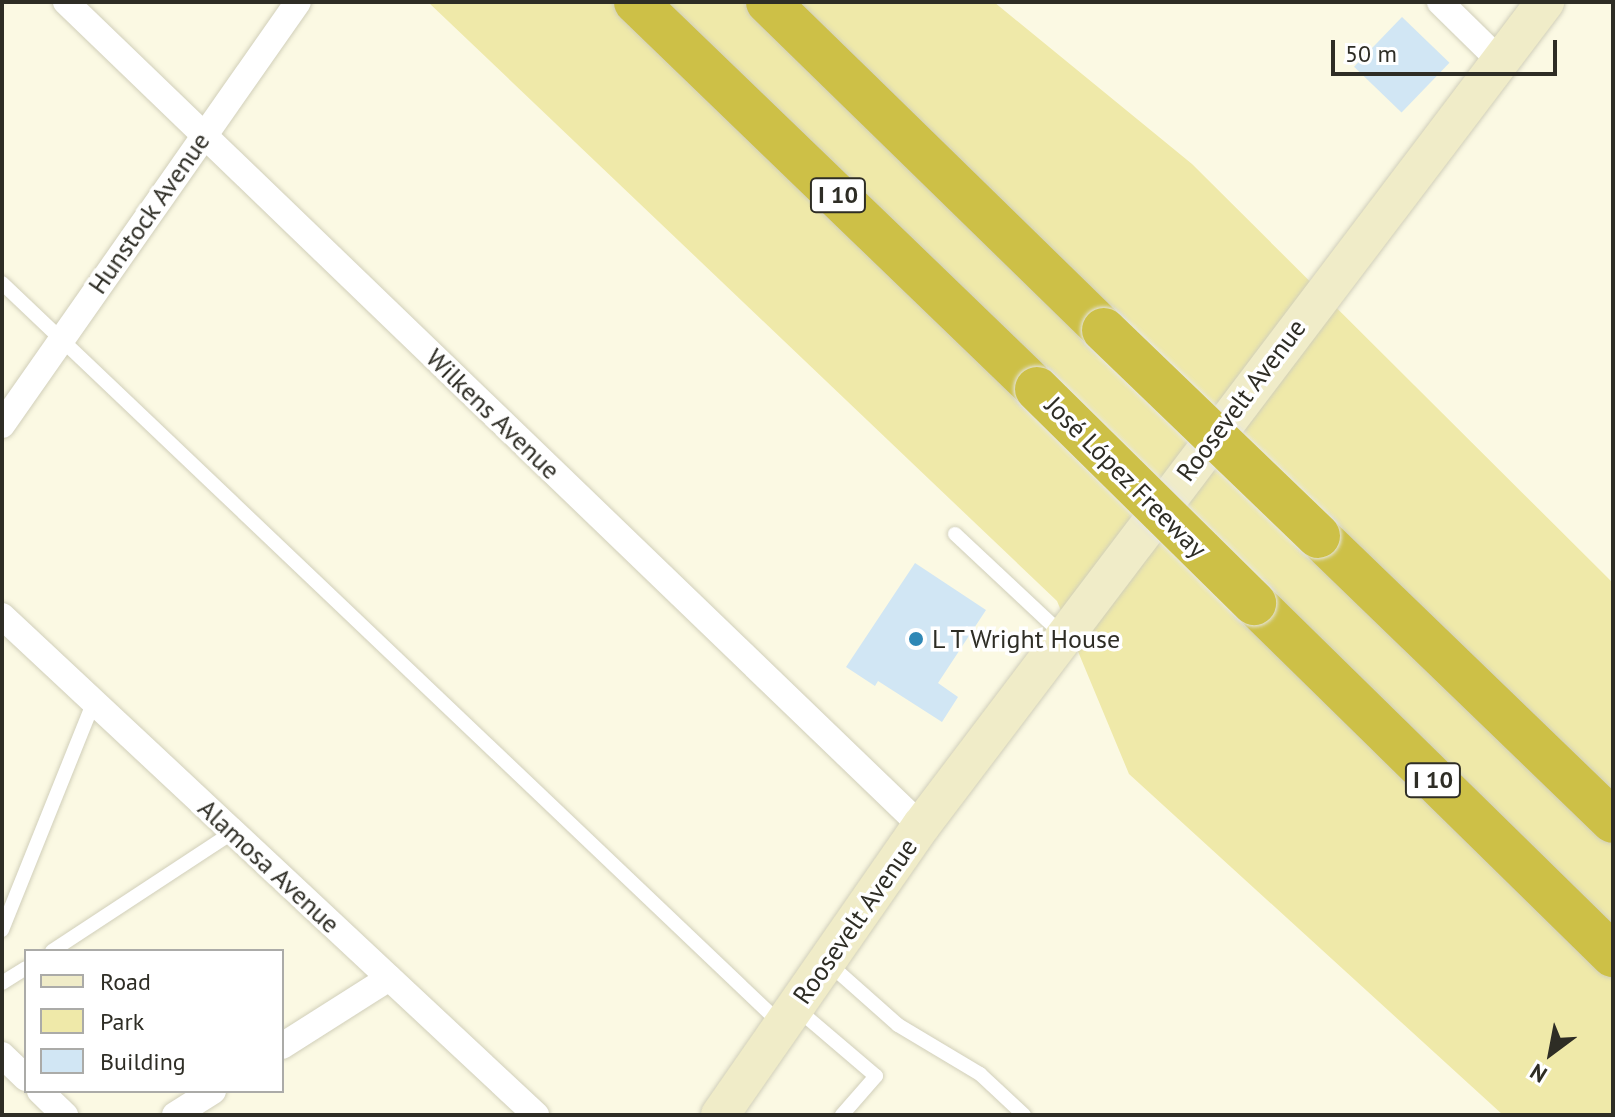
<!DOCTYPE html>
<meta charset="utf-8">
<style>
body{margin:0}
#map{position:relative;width:1615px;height:1117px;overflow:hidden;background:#fbf9e3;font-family:"PT Sans",sans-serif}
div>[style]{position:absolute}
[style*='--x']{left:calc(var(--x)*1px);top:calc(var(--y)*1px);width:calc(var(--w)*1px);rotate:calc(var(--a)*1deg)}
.green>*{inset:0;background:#efe9a9}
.building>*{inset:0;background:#d1e6f4;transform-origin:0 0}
.roads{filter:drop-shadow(0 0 2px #d1cfba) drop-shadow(0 0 2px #d1cfba)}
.lane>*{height:14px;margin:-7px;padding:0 7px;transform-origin:7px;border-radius:7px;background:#fff}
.street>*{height:26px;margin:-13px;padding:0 13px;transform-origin:13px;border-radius:13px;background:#fff}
.secondary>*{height:38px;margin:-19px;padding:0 19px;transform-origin:19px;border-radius:19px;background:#f0ecc8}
.highway>*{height:44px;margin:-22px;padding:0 22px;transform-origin:22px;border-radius:22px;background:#cdc047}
.bridges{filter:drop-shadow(0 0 2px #e6e6e5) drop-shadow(0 0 2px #e6e6e5)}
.highway-bridge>*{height:44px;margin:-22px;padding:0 22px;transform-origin:22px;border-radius:22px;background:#cdc047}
.dots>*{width:22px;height:22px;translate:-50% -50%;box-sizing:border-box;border:4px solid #fff;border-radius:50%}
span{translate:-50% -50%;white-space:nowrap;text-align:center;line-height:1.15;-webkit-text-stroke:7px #fff;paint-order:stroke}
.shield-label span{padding:2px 6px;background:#fff;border:2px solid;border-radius:6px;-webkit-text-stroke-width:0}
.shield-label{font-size:24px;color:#2e2d25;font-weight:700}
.street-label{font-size:26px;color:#2e2d25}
.poi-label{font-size:26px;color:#2e2d25}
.left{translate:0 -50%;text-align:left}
.frame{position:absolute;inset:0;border:4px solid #2e2d25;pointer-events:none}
.legend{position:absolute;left:24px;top:949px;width:260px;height:144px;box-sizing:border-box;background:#fff;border:2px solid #ababa8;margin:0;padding:10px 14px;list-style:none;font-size:24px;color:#2e2d25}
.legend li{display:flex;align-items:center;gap:16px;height:40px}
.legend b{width:40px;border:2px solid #ababa8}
.north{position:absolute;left:1511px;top:1013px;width:80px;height:80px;-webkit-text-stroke:6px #fff;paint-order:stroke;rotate:212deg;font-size:22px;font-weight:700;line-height:32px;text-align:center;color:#2e2d25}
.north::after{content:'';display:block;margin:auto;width:28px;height:36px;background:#2e2d25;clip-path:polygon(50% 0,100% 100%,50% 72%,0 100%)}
.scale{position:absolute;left:1331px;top:40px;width:226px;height:36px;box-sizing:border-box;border:4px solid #2e2d25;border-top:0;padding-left:10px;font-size:24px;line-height:28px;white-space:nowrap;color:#2e2d25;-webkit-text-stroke:6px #fff;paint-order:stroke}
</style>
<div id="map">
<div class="green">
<i style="clip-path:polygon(428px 2px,994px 2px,1192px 164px,1613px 583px,1613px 1115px,1503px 1115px,1129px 774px,1057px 601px)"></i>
</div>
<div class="building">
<i style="left:1402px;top:17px;width:66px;height:69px;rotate:44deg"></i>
<i style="clip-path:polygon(915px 563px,986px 610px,938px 683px,958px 697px,942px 722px,878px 681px,875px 686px,846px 667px)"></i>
</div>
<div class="roads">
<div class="lane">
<i style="--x:2;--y:283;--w:1075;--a:43.57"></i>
<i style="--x:955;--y:534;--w:148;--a:43.1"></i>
<i style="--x:2;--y:930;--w:247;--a:-68.1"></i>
<i style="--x:52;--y:951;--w:217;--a:-33.3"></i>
<i style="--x:827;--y:962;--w:95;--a:41.6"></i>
<i style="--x:898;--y:1025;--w:96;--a:30.9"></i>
<i style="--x:980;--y:1074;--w:60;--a:43"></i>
<i style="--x:2;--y:983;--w:28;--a:-32"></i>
<i style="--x:796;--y:1008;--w:105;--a:40.4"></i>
<i style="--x:876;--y:1076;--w:52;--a:131.1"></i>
</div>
<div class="street">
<i style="--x:66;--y:2;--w:1187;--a:43.94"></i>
<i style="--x:1440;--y:2;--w:81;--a:44.5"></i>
<i style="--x:2;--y:425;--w:516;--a:-55.02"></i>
<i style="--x:2;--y:616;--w:731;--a:43.06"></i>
<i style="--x:282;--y:1046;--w:127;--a:-32.4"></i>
<i style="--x:2;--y:1055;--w:33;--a:44"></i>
<i style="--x:40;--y:1091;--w:35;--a:44"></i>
<i style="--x:175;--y:1115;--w:45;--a:-32.3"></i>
</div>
<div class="secondary">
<i style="--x:720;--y:1115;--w:352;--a:-55.2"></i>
<i style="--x:921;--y:826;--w:1034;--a:-52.86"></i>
</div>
<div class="highway">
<i style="--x:636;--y:2;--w:557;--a:43.98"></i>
<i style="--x:768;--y:2;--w:470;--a:44.3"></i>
<i style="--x:1318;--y:536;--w:410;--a:44"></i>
<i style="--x:1254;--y:603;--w:503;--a:44.44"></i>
</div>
</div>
<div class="bridges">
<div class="highway-bridge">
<i style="--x:1104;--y:330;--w:297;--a:43.9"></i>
<i style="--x:1037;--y:389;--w:305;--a:44.6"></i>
</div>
</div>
<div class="dots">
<i style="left:916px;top:639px;background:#2f88b6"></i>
</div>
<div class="shield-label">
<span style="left:838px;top:195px">I 10</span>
<span style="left:1433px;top:780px">I 10</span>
</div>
<div class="street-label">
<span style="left:149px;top:213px;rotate:-55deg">Hunstock Avenue</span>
<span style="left:1241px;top:400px;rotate:-53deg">Roosevelt Avenue</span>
<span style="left:493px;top:414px;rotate:44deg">Wilkens Avenue</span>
<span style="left:1126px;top:477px;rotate:45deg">José López Freeway</span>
<span style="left:269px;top:866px;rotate:43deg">Alamosa Avenue</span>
<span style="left:855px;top:921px;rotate:-55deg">Roosevelt Avenue</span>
</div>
<div class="poi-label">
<span class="left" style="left:932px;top:639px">L T Wright House</span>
</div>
<div class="frame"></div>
<ul class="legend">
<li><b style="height:10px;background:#f0ecc8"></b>Road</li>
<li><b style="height:22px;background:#efe9a9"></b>Park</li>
<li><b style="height:22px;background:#d1e6f4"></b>Building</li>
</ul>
<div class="north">N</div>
<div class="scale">50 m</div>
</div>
